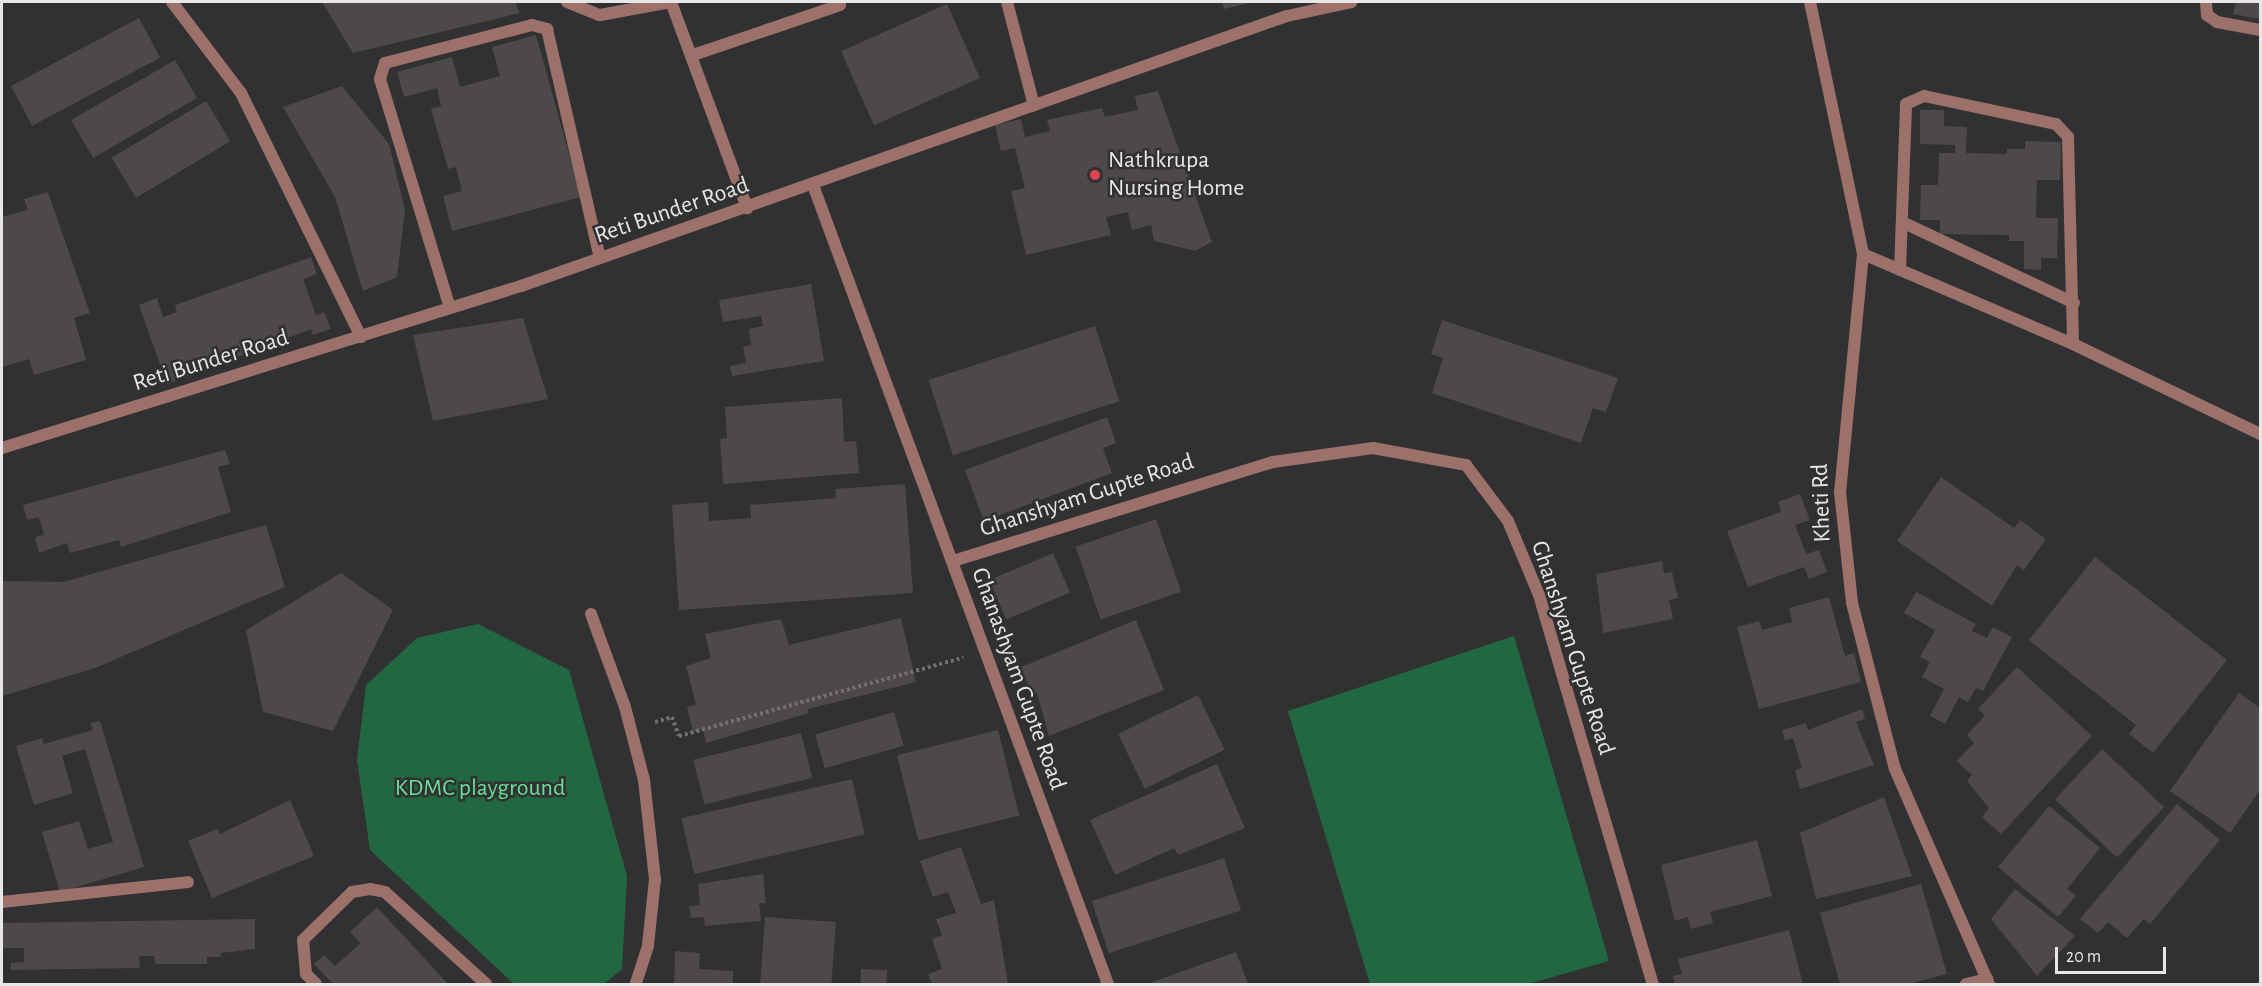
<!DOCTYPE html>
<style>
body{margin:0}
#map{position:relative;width:2262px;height:986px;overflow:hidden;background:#313133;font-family:"Alegreya Sans",sans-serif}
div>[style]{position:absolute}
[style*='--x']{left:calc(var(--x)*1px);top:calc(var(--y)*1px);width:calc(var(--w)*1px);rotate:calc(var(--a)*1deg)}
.green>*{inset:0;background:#216840}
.building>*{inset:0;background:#4c4948;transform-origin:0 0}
.path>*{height:4px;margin-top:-2px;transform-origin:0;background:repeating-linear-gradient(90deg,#707072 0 3px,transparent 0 6px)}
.service>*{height:12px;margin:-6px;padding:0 6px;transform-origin:6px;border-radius:6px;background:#9b716a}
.minor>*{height:12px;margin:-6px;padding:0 6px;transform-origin:6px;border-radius:6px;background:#9b716a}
.tertiary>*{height:12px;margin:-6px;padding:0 6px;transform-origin:6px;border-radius:6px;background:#9b716a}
.dots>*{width:16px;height:16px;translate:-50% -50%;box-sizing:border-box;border:3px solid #313133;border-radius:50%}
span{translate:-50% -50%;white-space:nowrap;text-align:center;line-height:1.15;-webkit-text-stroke:5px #313133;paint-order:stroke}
.poi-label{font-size:24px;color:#e7e7e9}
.left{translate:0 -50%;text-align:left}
.street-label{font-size:24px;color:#e7e7e9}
.park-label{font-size:24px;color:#67e098}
.frame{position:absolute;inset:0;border:3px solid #e7e7e9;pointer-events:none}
.scale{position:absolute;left:2055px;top:947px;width:111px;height:27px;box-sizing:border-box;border:3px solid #e7e7e9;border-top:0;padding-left:8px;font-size:18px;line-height:21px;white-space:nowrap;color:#e7e7e9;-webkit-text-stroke:4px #313133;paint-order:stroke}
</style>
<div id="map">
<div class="green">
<i style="clip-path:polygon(478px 624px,569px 670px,627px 876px,622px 969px,604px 984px,514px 984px,370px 850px,357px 760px,366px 685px,417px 638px)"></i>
<i style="clip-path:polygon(1514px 636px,1609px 961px,1528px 984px,1370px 984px,1288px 711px)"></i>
</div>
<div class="building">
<i style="clip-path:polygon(322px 2px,515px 2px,520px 13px,353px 53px)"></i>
<i style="clip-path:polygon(1222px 2px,1253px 2px,1224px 9px)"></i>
<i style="clip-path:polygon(2236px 2px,2260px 2px,2260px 19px,2233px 14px)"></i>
<i style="left:947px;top:4px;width:81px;height:116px;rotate:66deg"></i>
<i style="left:139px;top:18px;width:45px;height:145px;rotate:62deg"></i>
<i style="clip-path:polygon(536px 35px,581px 197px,452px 231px,443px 196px,462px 191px,456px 167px,448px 169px,431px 109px,441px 106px,437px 88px,404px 97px,397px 72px,452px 57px,460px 87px,500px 76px,492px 47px)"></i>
<i style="left:175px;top:60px;width:44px;height:120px;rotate:60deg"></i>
<i style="clip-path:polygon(342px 86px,389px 144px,405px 210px,397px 277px,363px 291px,335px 197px,283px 107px)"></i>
<i style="clip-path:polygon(1158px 91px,1212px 242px,1195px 251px,1154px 241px,1151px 225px,1132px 230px,1128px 212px,1106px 217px,1111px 235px,1026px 255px,1011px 191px,1025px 188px,1015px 148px,1001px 151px,995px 125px,1021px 119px,1025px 137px,1050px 131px,1047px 120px,1102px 108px,1105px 117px,1138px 110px,1135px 96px)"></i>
<i style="left:206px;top:101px;width:47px;height:110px;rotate:59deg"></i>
<i style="clip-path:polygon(1920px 110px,1944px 110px,1944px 126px,1967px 127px,1966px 153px,2007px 154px,2007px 149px,2025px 149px,2025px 141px,2061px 142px,2060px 180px,2037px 180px,2036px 218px,2058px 218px,2057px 258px,2041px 258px,2041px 270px,2024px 269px,2024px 241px,2009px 241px,2009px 235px,1940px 234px,1940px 220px,1920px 220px,1921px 185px,1938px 185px,1939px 153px,1955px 153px,1955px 145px,1920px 144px)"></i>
<i style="clip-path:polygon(48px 192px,90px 313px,74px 318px,86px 360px,34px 375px,29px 359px,2px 367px,2px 217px,28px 210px,24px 199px)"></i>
<i style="clip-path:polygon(311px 257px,317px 274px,303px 279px,316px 315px,324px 312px,331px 329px,313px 335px,311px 329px,167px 384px,139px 305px,157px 298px,163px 317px,177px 312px,175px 305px)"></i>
<i style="clip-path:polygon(811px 284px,824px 361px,732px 376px,730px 366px,746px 363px,743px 347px,751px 345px,749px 329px,763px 326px,761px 316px,723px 322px,719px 300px)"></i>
<i style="clip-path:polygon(523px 318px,548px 399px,433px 421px,413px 335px)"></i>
<i style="clip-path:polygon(1442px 320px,1618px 378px,1606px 412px,1593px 408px,1581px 443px,1432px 393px,1443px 358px,1431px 354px)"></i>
<i style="left:1095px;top:326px;width:79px;height:175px;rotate:72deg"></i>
<i style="clip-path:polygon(842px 398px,844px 442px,856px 441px,859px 473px,723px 484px,720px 439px,727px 438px,725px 407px)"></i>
<i style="clip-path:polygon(1107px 417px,1116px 443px,1103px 448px,1112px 473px,984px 521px,965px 470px)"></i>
<i style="clip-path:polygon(225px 450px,230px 464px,218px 467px,231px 512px,121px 547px,119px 540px,70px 553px,67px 543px,39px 553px,35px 537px,44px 535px,39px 517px,27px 520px,23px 505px)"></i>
<i style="clip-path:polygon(1941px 477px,2014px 528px,2020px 520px,2046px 539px,2024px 570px,2017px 565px,1992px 606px,1897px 541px)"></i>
<i style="clip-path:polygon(905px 484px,913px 593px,679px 610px,672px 505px,708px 502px,709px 521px,751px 518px,750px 505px,836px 498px,835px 489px)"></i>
<i style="clip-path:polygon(1800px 494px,1810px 520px,1795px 525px,1806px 554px,1819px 550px,1827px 572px,1809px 579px,1804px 567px,1748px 587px,1727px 531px,1781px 512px,1778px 502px)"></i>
<i style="left:1156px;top:519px;width:77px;height:85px;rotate:71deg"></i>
<i style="clip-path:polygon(266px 525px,285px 587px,95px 668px,2px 696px,2px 581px,63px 582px)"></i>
<i style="left:1053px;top:553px;width:43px;height:69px;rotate:67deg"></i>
<i style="clip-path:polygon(2095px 557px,2227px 660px,2153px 753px,2129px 734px,2136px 725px,2029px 640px)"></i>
<i style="clip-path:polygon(1662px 561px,1664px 573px,1672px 572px,1678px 598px,1669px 600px,1673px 619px,1603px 633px,1596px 574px)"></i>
<i style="clip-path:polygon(341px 573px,393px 610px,333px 731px,263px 712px,246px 630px)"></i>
<i style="clip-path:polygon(1916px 592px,1976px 624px,1972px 631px,1987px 638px,1993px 627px,2012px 637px,1983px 691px,1976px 688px,1968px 702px,1959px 697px,1945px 724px,1930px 716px,1944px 689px,1922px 677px,1930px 662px,1920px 657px,1935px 630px,1904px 613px)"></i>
<i style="clip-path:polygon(1829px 597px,1845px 656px,1854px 653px,1861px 682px,1759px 709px,1737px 627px,1759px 621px,1762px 630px,1792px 622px,1789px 608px)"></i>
<i style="clip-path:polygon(901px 618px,916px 682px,808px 709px,809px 713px,706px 743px,703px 730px,693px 732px,687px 707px,696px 705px,686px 666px,711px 658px,705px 634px,781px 619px,789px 645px)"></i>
<i style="clip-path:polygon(1136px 620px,1164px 690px,1049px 736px,1037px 693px,1032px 695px,1021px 667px)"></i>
<i style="clip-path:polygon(2017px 667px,2092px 736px,2001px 834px,1982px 817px,1989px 808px,1967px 781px,1972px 775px,1957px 761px,1974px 743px,1967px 735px,1985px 715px,1978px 709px)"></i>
<i style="clip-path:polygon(2239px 693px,2260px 708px,2260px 790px,2230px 833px,2170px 791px)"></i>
<i style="left:1198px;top:695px;width:61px;height:89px;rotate:64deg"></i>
<i style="clip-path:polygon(1862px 709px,1865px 719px,1856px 722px,1874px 765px,1800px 789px,1795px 770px,1802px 768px,1793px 738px,1785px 741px,1782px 730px,1806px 723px,1808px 730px)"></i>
<i style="left:894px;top:712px;width:35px;height:82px;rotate:74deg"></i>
<i style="clip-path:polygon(100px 721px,144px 867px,60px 892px,42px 832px,79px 821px,88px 849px,113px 842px,85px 749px,62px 756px,73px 793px,34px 805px,16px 746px,42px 738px,44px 744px,93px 730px,90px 723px)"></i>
<i style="left:998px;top:730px;width:88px;height:104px;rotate:76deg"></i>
<i style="left:801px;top:733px;width:46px;height:111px;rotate:76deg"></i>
<i style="left:2102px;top:749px;width:85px;height:69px;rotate:43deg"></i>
<i style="clip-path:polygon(1217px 764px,1245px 828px,1178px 855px,1174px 848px,1115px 875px,1090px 820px)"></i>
<i style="left:852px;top:779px;width:57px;height:175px;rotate:77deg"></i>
<i style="clip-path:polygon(1884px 797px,1912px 876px,1816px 899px,1800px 833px)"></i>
<i style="clip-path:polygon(290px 800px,314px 856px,212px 898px,188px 841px,217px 829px,220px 834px)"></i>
<i style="clip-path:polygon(2177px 804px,2220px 840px,2150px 924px,2144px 919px,2127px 938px,2108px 922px,2098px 933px,2080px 919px)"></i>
<i style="clip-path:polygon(2049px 806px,2100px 848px,2067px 889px,2076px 896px,2058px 917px,1998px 867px)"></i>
<i style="clip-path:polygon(1757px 840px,1772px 896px,1710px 912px,1713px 923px,1691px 929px,1688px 917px,1675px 921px,1661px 865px)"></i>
<i style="clip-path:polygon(961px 847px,981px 904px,994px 900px,1008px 984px,932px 984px,928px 974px,942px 969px,932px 939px,942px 935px,936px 919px,956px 913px,948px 892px,933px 897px,920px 861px)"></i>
<i style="left:1224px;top:858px;width:55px;height:139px;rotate:72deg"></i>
<i style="clip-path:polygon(763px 874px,766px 903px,759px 903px,761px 921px,705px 926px,704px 917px,691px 918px,689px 906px,700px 905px,698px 884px)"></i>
<i style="clip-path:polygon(1921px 884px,1947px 974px,1908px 984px,1840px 984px,1820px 913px)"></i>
<i style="clip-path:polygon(2015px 889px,2075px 936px,2037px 976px,1991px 919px)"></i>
<i style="clip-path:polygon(377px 907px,448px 984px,333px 984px,314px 964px,324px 955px,335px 966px,361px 943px,350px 932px)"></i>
<i style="left:765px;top:917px;width:71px;height:67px;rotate:4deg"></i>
<i style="clip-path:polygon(255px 919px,255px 949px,221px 953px,221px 957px,207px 957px,207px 964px,155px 964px,154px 956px,139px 956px,140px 968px,11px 970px,11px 963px,24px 962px,24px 948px,2px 948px,2px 923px)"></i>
<i style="clip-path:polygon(1789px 930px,1803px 984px,1675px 984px,1673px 976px,1682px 974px,1678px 959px)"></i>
<i style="clip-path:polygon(675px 951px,700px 953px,699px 969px,733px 971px,733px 984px,674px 984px)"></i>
<i style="clip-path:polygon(1236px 952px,1248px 984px,1147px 984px)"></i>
<i style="left:861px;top:969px;width:26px;height:15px;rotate:2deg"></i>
</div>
<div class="path">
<i style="--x:655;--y:722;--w:18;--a:-16"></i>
<i style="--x:672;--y:717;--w:20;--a:70"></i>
<i style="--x:679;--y:736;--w:295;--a:-15.4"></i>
</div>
<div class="service">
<i style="--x:770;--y:29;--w:74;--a:-18.9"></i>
</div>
<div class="minor">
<i style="--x:172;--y:2;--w:114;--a:52.8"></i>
<i style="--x:241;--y:93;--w:272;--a:63.8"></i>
<i style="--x:567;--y:2;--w:35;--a:22"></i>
<i style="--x:600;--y:15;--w:72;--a:-10.4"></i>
<i style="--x:671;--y:2;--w:220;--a:69.7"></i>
<i style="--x:1007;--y:2;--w:107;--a:75.4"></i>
<i style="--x:1810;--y:2;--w:258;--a:78.1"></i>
<i style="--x:1863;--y:254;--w:239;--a:95.5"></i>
<i style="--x:1840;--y:492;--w:112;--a:83.8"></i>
<i style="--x:1852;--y:603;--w:171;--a:75.5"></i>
<i style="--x:1895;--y:769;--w:235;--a:66.4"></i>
<i style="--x:2206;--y:2;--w:13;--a:86"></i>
<i style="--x:2207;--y:15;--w:12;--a:35"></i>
<i style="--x:2217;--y:22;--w:44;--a:10.5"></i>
<i style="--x:693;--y:55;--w:81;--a:-18.7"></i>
<i style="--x:813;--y:185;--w:852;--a:69.74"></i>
<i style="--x:1902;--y:222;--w:190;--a:25.2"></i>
<i style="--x:1863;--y:254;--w:228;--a:23.2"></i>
<i style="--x:2073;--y:344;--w:208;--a:25.7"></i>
<i style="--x:1900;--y:270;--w:166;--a:-87.9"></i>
<i style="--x:1906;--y:104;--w:20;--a:-24"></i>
<i style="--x:1924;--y:96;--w:135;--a:12"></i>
<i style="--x:2056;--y:124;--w:18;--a:47"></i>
<i style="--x:2068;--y:137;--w:207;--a:88.6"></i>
<i style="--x:450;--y:308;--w:239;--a:-107"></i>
<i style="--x:380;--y:79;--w:17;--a:-73"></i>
<i style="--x:385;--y:63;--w:152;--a:-14.5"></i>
<i style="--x:532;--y:25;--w:16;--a:15"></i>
<i style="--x:547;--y:29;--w:235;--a:77"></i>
<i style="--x:953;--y:561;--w:335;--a:-17.2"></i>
<i style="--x:1273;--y:462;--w:101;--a:-8"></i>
<i style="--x:1373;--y:448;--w:95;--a:10.4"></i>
<i style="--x:1466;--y:465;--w:70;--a:53.1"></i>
<i style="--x:1508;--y:521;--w:80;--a:67.3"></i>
<i style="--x:1539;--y:595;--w:405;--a:73.7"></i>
<i style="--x:591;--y:614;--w:99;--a:69.9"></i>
<i style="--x:625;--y:707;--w:75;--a:75.4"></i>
<i style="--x:644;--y:780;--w:100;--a:83.7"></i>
<i style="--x:655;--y:879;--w:67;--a:96"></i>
<i style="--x:648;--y:946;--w:40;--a:108"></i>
<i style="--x:2;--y:902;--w:187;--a:-6.1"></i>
<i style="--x:316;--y:984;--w:14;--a:-135"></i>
<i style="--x:306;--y:974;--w:34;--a:-95"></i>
<i style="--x:303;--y:940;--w:69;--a:-44.4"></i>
<i style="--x:352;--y:892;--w:18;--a:-9"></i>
<i style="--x:370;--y:889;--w:15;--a:11"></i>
<i style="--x:385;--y:892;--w:137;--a:42.3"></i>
<i style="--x:1966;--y:984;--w:22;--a:-13"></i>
</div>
<div class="tertiary">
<i style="--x:2;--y:448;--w:544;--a:-17.34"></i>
<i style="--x:521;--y:286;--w:812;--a:-19.42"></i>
<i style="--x:1287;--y:16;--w:66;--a:-12.2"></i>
</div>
<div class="dots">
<i style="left:1095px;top:175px;background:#e0444e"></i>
</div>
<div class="poi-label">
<span class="left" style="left:1108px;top:175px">Nathkrupa<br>Nursing Home</span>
</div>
<div class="street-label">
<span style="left:672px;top:211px;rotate:-19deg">Reti Bunder Road</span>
<span style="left:211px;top:361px;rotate:-17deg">Reti Bunder Road</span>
<span style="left:1087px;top:496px;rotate:-18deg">Ghanshyam Gupte Road</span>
<span style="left:1822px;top:503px;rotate:-92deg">Kheti Rd</span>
<span style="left:1572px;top:648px;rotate:72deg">Ghanshyam Gupte Road</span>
<span style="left:1018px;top:679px;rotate:70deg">Ghanashyam Gupte Road</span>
</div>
<div class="park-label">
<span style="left:480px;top:789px">KDMC playground</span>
</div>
<div class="frame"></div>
<div class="scale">20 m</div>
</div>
